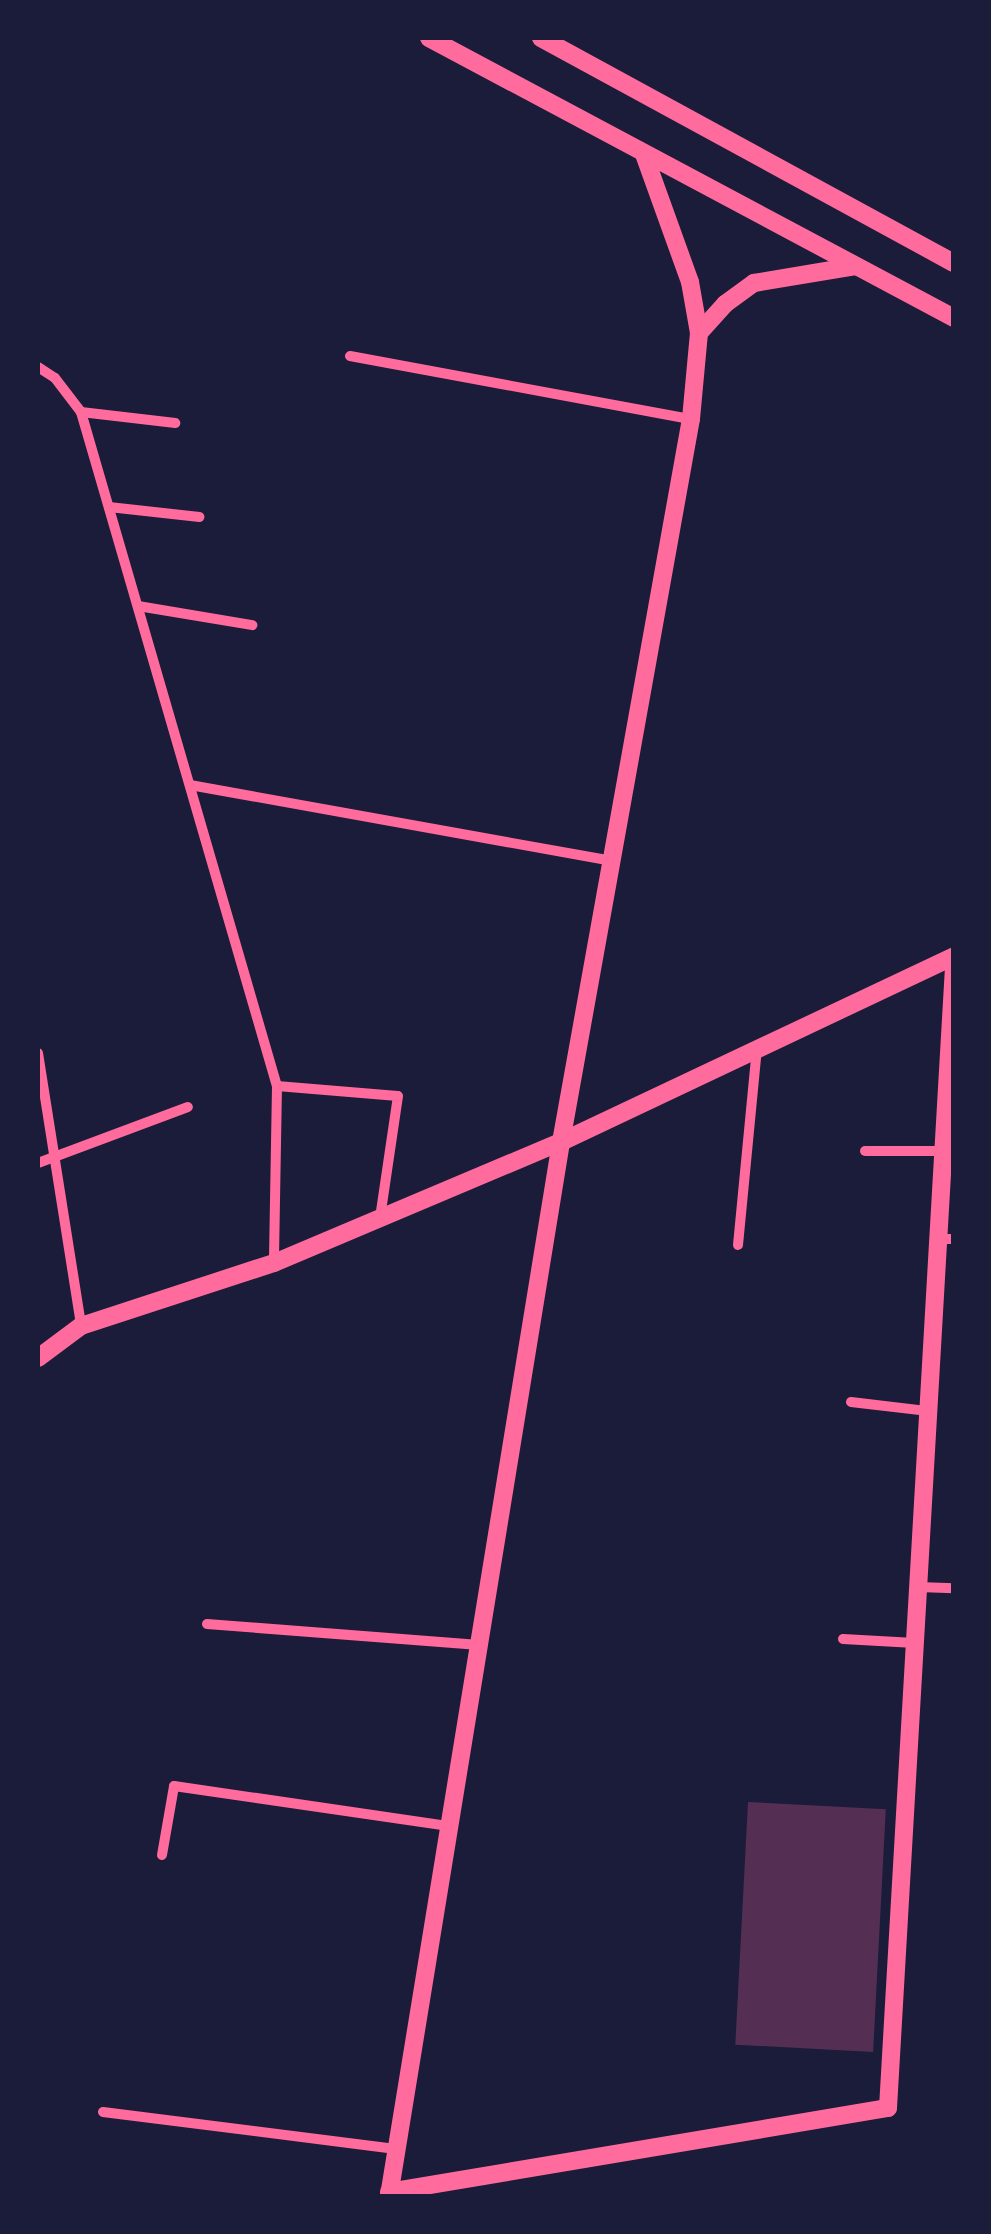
<!DOCTYPE html>
<style>
body{margin:0}
#map{position:relative;width:991px;height:2234px;overflow:hidden;background:#1b1b3a;font-family:Rubik,sans-serif}
div>[style]{position:absolute}
[style*='--x']{left:calc(var(--x)*1px);top:calc(var(--y)*1px);width:calc(var(--w)*1px);rotate:calc(var(--a)*1deg)}
.building>*{inset:0;background:#542f53;transform-origin:0 0}
.minor>*{height:10px;margin:-5px;padding:0 5px;transform-origin:5px;border-radius:5px;background:#ff6b9d}
.tertiary>*{height:18px;margin:-9px;padding:0 9px;transform-origin:9px;border-radius:9px;background:#ff6b9d}
span{translate:-50% -50%;white-space:nowrap;text-align:center;line-height:1.15;-webkit-text-stroke:8px #1b1b3a;paint-order:stroke}
.frame{position:absolute;inset:0;border:40px solid #1b1b3a;pointer-events:none}
</style>
<div id="map">
<div class="building">
<i style="left:748px;top:1802px;width:138px;height:243px;rotate:3deg"></i>
</div>
<div class="minor">
<i style="--x:350;--y:356;--w:347;--a:10.5"></i>
<i style="--x:38;--y:367;--w:20;--a:33"></i>
<i style="--x:55;--y:378;--w:43;--a:52.6"></i>
<i style="--x:81;--y:412;--w:702;--a:73.79"></i>
<i style="--x:277;--y:1086;--w:177;--a:91"></i>
<i style="--x:81;--y:412;--w:95;--a:6.7"></i>
<i style="--x:109;--y:507;--w:91;--a:6.3"></i>
<i style="--x:138;--y:606;--w:116;--a:9.5"></i>
<i style="--x:190;--y:785;--w:428;--a:10.2"></i>
<i style="--x:38;--y:1053;--w:276;--a:81"></i>
<i style="--x:277;--y:1086;--w:121;--a:4.7"></i>
<i style="--x:398;--y:1096;--w:123;--a:98.4"></i>
<i style="--x:865;--y:1151;--w:78;--a:0"></i>
<i style="--x:38;--y:1163;--w:160;--a:-20.5"></i>
<i style="--x:938;--y:1239;--w:16;--a:0"></i>
<i style="--x:738;--y:1245;--w:197;--a:-84.5"></i>
<i style="--x:851;--y:1402;--w:78;--a:6.7"></i>
<i style="--x:918;--y:1587;--w:36;--a:2"></i>
<i style="--x:207;--y:1624;--w:273;--a:4.4"></i>
<i style="--x:843;--y:1639;--w:72;--a:3.2"></i>
<i style="--x:162;--y:1855;--w:70;--a:-80.1"></i>
<i style="--x:174;--y:1786;--w:278;--a:8.3"></i>
<i style="--x:103;--y:2112;--w:295;--a:7.2"></i>
</div>
<div class="tertiary">
<i style="--x:429;--y:38;--w:595;--a:28.07"></i>
<i style="--x:541;--y:38;--w:470;--a:28.6"></i>
<i style="--x:699;--y:333;--w:39;--a:-48"></i>
<i style="--x:725;--y:304;--w:36;--a:-36"></i>
<i style="--x:754;--y:283;--w:103;--a:-9.5"></i>
<i style="--x:38;--y:1358;--w:54;--a:-36.7"></i>
<i style="--x:81;--y:1326;--w:203;--a:-18.1"></i>
<i style="--x:274;--y:1263;--w:311;--a:-22.9"></i>
<i style="--x:561;--y:1142;--w:435;--a:-25.3"></i>
<i style="--x:389;--y:2192;--w:506;--a:-9.56"></i>
<i style="--x:888;--y:2108;--w:1143;--a:-86.69"></i>
<i style="--x:389;--y:2196;--w:1068;--a:-80.73"></i>
<i style="--x:561;--y:1142;--w:735;--a:-79.81"></i>
<i style="--x:691;--y:419;--w:86;--a:-84.7"></i>
<i style="--x:699;--y:333;--w:52;--a:-100"></i>
<i style="--x:690;--y:282;--w:136;--a:-109.8"></i>
</div>
<div class="frame"></div>
</div>
